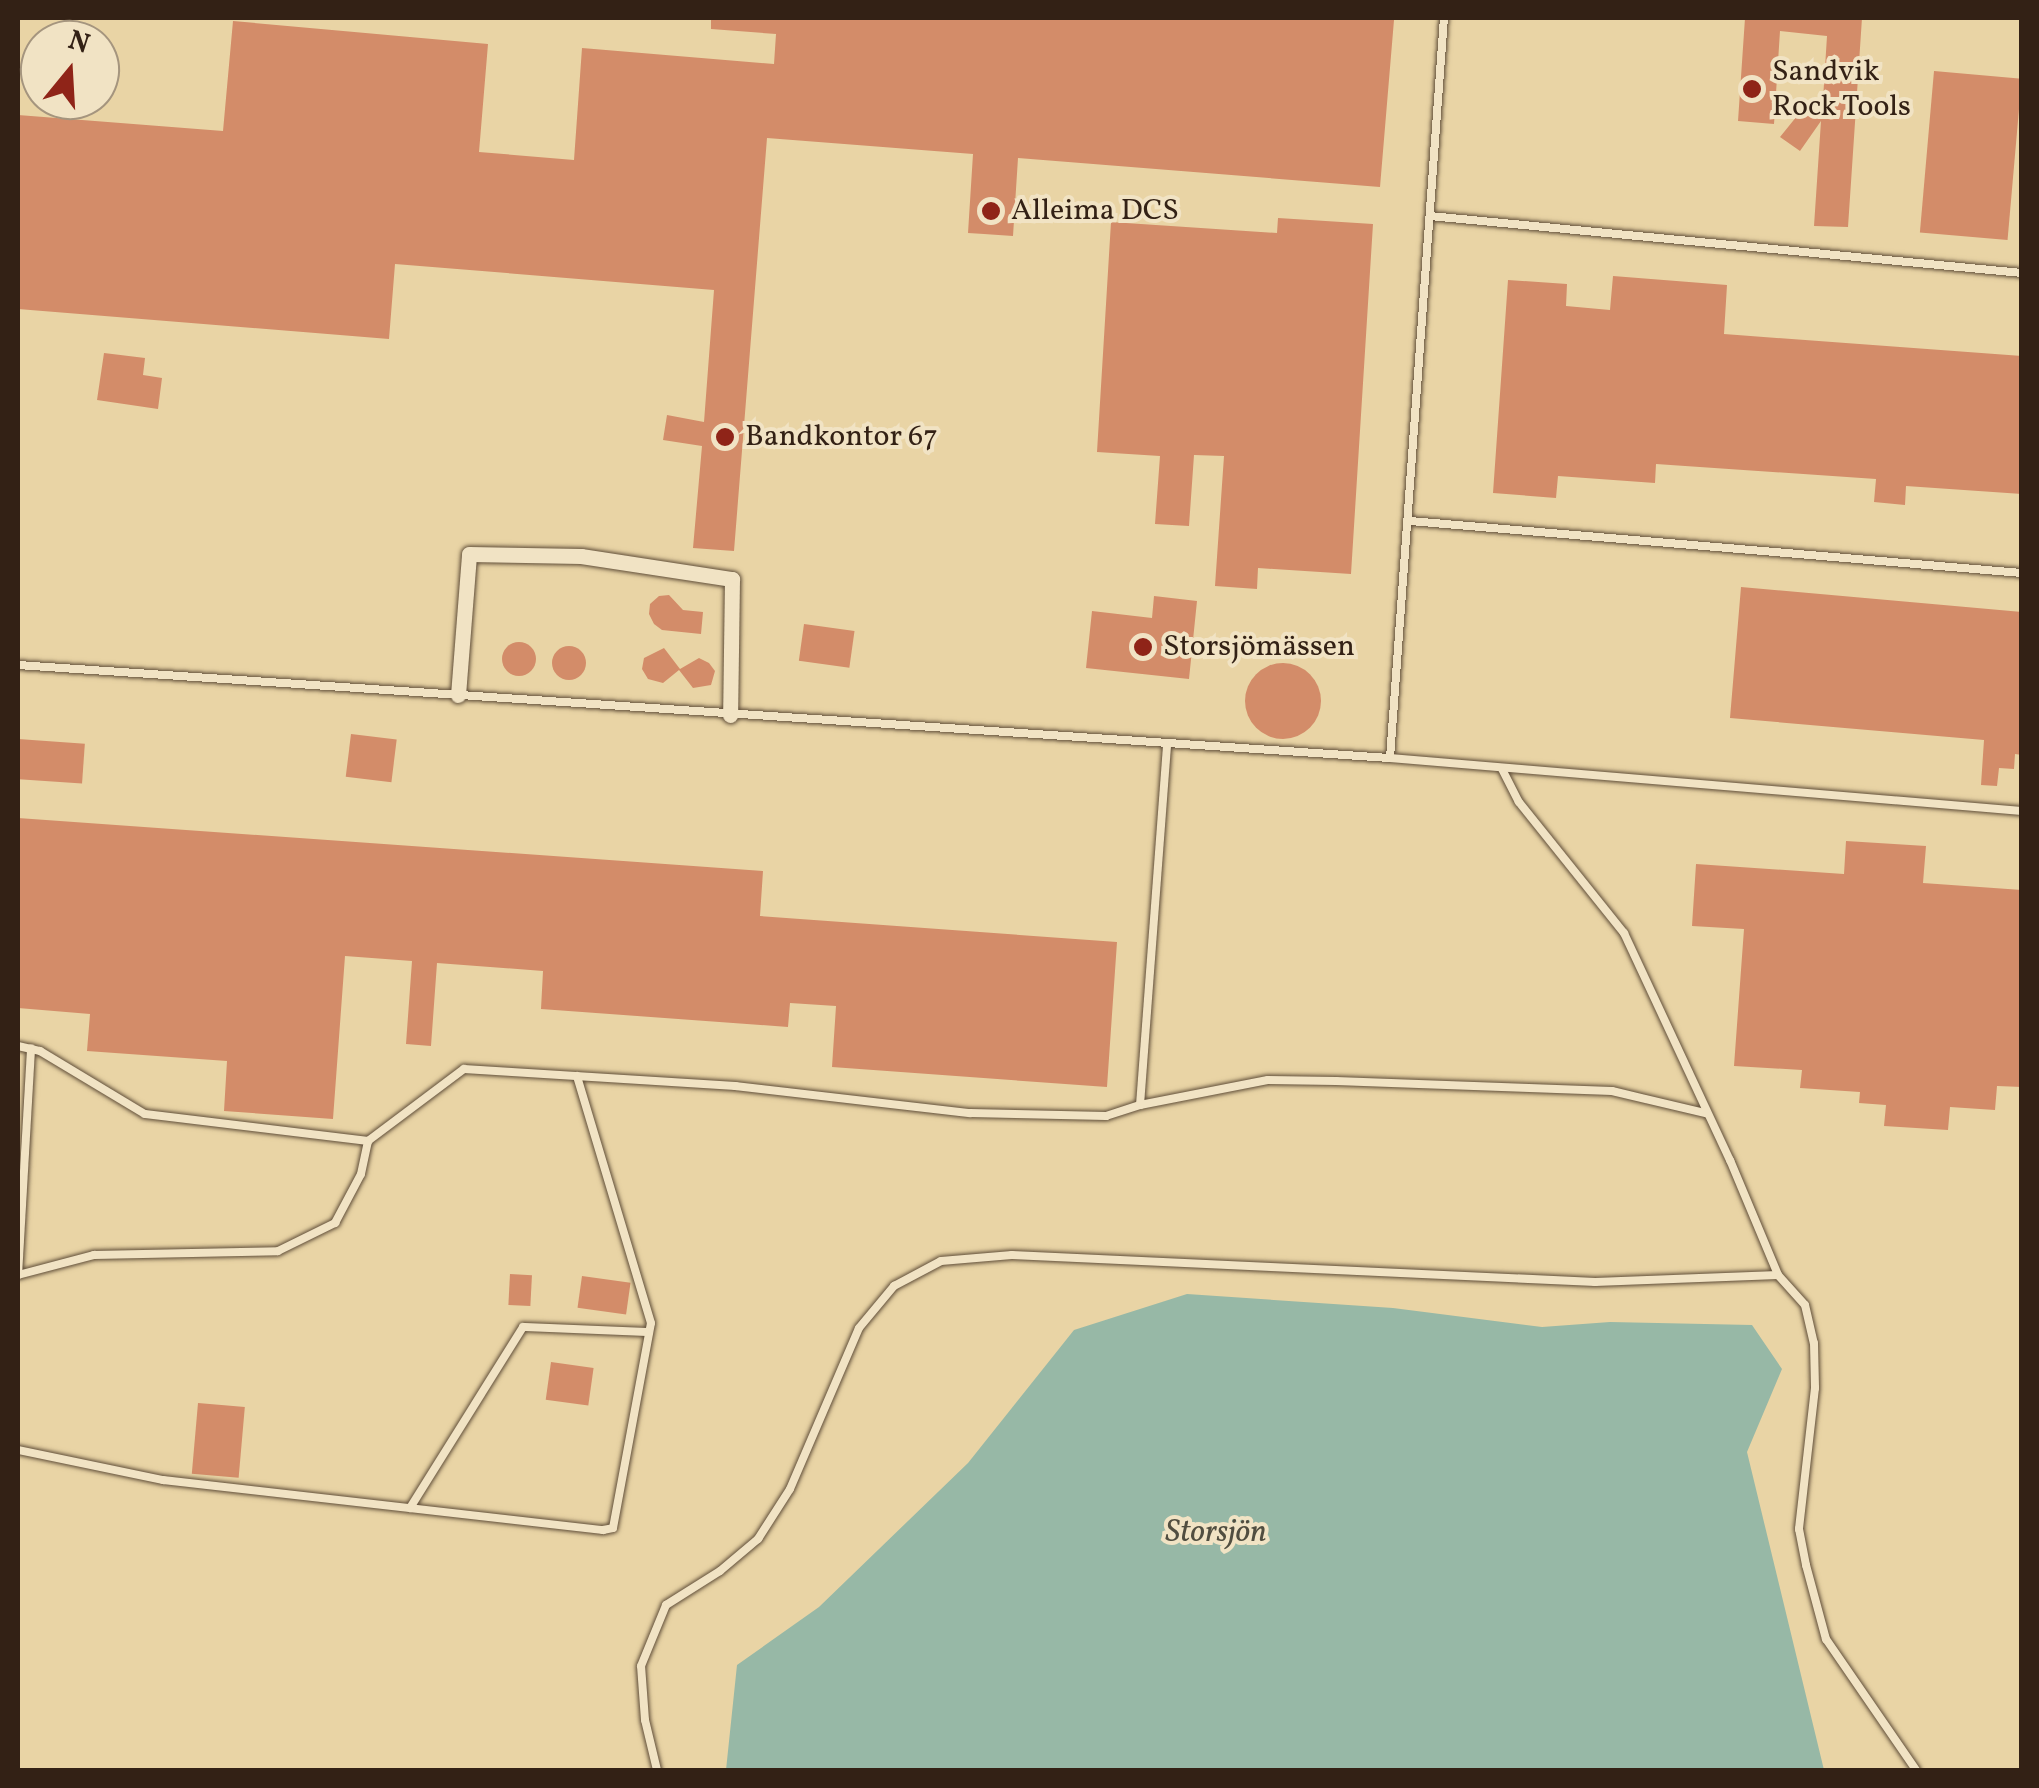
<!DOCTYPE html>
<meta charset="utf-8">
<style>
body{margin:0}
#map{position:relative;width:2039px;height:1788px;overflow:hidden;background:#e9d4a5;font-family:Vollkorn,serif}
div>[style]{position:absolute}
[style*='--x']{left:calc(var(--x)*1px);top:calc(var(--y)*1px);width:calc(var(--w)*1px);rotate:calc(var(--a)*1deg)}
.water>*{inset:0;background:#97b8a6}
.building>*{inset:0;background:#d38c69;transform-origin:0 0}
.round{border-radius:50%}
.roads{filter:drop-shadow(0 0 2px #604e39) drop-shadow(0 0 2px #604e39)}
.service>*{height:8px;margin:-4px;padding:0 4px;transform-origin:4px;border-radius:4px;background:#f1e3c4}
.minor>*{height:15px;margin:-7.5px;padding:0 7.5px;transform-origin:7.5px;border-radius:7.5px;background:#f1e3c4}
.dots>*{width:28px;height:28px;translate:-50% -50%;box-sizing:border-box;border:5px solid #f1e3c4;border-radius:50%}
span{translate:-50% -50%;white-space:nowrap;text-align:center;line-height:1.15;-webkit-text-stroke:8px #f1e3c4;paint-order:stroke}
.poi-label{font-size:30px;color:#332115}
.left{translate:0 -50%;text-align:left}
.water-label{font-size:32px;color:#514e40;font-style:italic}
.frame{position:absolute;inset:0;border:20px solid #332115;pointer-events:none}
.north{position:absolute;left:20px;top:20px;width:100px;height:100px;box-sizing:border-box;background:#f1e3c4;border:2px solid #a5957e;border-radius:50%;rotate:18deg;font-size:28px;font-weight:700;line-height:40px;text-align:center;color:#332115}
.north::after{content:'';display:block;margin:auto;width:35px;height:45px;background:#8f2418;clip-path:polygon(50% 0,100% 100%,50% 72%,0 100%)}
</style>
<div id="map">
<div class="water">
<i style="clip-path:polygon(1187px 1294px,1393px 1308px,1542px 1327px,1610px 1322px,1752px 1325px,1782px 1369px,1747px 1452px,1824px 1770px,726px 1770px,737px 1665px,819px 1607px,968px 1463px,1074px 1330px)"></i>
</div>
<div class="building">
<i style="clip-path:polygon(711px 18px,1394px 20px,1380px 187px,1018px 158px,1013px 236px,984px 234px,968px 233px,973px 154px,767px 138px,734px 551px,693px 548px,702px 446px,663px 440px,667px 415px,704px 422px,714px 290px,395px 264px,389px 339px,18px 309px,18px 115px,223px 131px,233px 21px,488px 44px,479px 152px,574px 160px,582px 48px,774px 64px,776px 34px,711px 29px)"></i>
<i style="clip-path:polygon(1745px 18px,1862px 18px,1848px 227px,1814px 226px,1821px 121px,1800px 151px,1780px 137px,1797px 116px,1822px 115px,1827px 36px,1780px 31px,1774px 124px,1738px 121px)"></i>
<i style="left:1934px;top:71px;width:88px;height:162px;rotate:5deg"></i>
<i style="clip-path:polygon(1278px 218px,1373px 224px,1351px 574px,1258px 568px,1257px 589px,1215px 586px,1224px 456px,1194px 455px,1189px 526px,1155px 524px,1160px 456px,1097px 452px,1111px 222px,1277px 233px)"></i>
<i style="clip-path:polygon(1613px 276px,1727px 285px,1724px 334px,2022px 356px,2022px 494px,1906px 486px,1905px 505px,1874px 502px,1876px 479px,1656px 464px,1655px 483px,1558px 476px,1556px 498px,1493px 493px,1508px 280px,1567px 284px,1566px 306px,1610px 310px)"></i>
<i style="clip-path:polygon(104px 353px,145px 358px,143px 375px,162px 378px,158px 409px,97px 400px)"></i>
<i style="clip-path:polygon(1741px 587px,2022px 612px,2022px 755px,2015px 754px,2014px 769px,1999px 768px,1997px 786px,1981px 785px,1984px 740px,1730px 718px)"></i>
<i style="clip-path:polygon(669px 595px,683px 610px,703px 612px,701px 634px,662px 630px,654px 624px,649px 614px,650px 604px,659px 596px)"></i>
<i style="clip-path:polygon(1154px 596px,1197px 601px,1189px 679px,1086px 668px,1092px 611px,1152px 618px)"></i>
<i style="left:804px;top:624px;width:51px;height:37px;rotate:8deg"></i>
<i class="round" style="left:502px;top:642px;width:34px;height:34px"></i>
<i class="round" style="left:552px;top:646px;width:34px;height:34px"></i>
<i style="clip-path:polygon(664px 648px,680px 669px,699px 658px,709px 663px,715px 671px,711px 685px,693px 688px,679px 670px,663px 683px,648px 679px,642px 669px,644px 658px)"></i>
<i class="round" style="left:1245px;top:663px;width:76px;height:76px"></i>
<i style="left:351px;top:734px;width:46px;height:43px;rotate:7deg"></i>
<i style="left:18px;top:739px;width:67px;height:40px;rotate:4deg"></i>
<i style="clip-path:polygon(18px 818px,763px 871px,760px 916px,1117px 942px,1107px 1087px,832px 1067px,836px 1006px,790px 1003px,788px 1027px,541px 1009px,543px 971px,437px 963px,431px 1046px,406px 1044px,412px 961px,345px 956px,333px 1119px,224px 1111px,227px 1061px,87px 1051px,90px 1014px,18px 1008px)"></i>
<i style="clip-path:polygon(1846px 841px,1926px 846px,1923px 883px,2022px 890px,2022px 1087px,1997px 1086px,1995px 1110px,1950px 1107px,1948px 1130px,1884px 1126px,1886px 1105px,1859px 1103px,1860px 1092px,1800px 1088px,1802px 1070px,1734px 1066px,1744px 929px,1692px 926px,1696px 864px,1844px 874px)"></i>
<i style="left:510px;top:1274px;width:22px;height:31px;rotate:3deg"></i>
<i style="left:582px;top:1276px;width:49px;height:32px;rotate:8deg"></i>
<i style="left:551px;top:1362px;width:43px;height:38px;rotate:8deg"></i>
<i style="left:198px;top:1403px;width:47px;height:71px;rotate:5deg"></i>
</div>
<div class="roads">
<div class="service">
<i style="--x:1430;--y:216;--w:595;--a:5.5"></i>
<i style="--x:1410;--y:521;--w:614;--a:4.86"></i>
<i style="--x:18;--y:665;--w:1375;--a:3.88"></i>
<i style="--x:1390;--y:758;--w:634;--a:4.79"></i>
<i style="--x:1390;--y:758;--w:742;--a:-85.83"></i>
<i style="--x:1502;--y:769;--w:37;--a:63"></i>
<i style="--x:1519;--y:802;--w:168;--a:51.3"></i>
<i style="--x:1624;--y:933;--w:251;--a:65"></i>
<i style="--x:1730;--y:1160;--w:125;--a:67.3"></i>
<i style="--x:1778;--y:1275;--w:40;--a:48"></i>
<i style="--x:1805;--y:1305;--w:39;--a:77"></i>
<i style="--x:1814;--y:1343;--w:45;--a:88.7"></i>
<i style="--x:1815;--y:1388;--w:142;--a:96.5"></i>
<i style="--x:1799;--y:1529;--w:37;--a:79"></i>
<i style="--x:1806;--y:1565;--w:77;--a:74.9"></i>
<i style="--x:1826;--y:1639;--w:159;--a:55.5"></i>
<i style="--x:18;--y:1046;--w:23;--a:13"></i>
<i style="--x:40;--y:1051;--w:122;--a:31"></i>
<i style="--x:145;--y:1114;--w:225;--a:6.9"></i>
<i style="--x:368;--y:1141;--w:120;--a:-36.9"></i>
<i style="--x:464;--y:1069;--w:272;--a:3.6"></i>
<i style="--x:735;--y:1086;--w:237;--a:6.6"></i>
<i style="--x:970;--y:1113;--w:136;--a:1.3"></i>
<i style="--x:1106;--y:1116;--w:36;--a:-18"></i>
<i style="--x:1140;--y:1105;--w:361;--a:-85.7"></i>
<i style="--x:1140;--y:1105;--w:130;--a:-11.1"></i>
<i style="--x:1268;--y:1080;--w:68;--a:0.8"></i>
<i style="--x:1336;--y:1081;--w:276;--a:2.1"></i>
<i style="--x:1612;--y:1091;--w:96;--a:13.3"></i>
<i style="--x:18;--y:1275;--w:79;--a:-14.7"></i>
<i style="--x:94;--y:1255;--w:184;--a:-1.2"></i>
<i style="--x:278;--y:1251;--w:64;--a:-26.2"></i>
<i style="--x:335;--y:1223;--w:55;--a:-62"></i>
<i style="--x:361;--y:1174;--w:34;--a:-78"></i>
<i style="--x:18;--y:1275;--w:227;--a:-86.7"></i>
<i style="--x:18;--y:1450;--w:148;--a:11.7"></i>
<i style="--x:163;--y:1480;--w:443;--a:6.5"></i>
<i style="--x:603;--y:1530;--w:10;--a:-11"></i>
<i style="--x:613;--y:1528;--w:208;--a:-79.5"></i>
<i style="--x:651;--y:1323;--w:258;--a:-106.7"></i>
<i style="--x:410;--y:1508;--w:213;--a:-58"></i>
<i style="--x:523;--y:1327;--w:126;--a:2.3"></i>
<i style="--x:657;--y:1770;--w:51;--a:-103.5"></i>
<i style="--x:645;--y:1720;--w:54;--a:-94.2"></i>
<i style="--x:641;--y:1666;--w:66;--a:-67.7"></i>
<i style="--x:666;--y:1605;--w:64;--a:-32.2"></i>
<i style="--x:720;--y:1571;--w:50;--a:-40.1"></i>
<i style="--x:758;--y:1539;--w:59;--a:-57.4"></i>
<i style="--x:790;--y:1489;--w:175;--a:-66.8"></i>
<i style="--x:859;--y:1328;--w:55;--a:-50.2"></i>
<i style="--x:894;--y:1286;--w:53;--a:-28"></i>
<i style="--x:941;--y:1261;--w:71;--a:-4.8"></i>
<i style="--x:1012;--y:1255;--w:584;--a:2.65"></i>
<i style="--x:1595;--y:1282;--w:183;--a:-2.2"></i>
</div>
<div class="minor">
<i style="--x:458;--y:695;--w:141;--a:-85.5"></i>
<i style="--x:469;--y:554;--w:112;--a:1"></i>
<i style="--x:581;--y:556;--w:153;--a:8.7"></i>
<i style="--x:732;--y:579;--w:136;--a:90.8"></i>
</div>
</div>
<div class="dots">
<i style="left:1752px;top:89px;background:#8f2418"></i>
<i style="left:991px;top:211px;background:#8f2418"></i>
<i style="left:725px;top:437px;background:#8f2418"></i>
<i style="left:1143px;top:647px;background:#8f2418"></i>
</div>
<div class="poi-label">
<span class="left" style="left:1772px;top:89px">Sandvik<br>Rock Tools</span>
<span class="left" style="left:1011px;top:211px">Alleima DCS</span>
<span class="left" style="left:745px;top:437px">Bandkontor 67</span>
<span class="left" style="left:1163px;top:647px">Storsjömässen</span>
</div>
<div class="water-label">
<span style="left:1216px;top:1533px">Storsjön</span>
</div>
<div class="frame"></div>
<div class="north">N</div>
</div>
